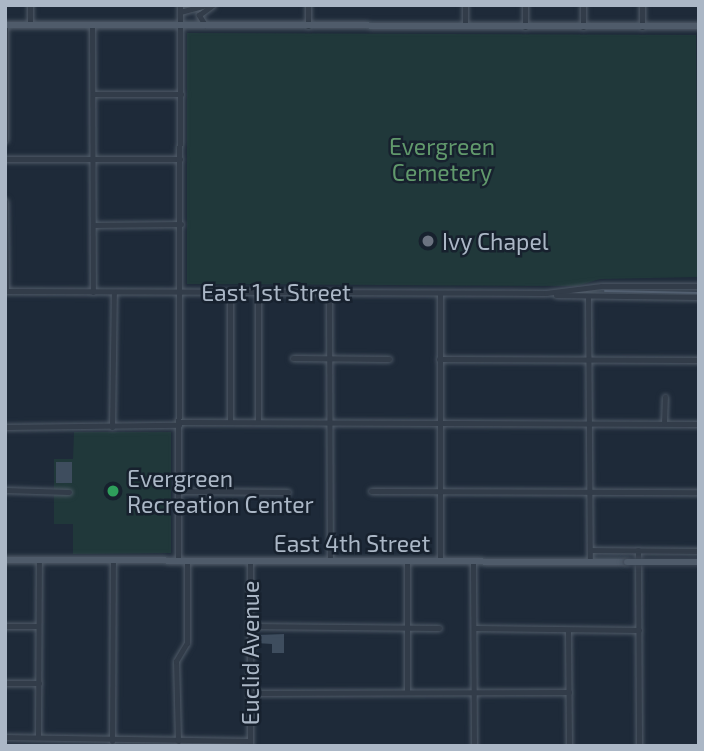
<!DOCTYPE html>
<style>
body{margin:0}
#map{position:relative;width:704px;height:751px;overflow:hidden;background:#1e2a39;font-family:"Exo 2",sans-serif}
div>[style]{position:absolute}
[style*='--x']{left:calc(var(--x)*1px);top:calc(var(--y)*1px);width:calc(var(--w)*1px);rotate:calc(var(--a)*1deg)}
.green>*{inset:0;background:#20383a}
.building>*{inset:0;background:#3e4d5e;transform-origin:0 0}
.roads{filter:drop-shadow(0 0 2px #4f5a67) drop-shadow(0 0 2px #4f5a67)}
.minor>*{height:5px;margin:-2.5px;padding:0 2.5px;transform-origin:2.5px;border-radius:2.5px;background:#323c49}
.major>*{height:6px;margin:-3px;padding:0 3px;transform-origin:3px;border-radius:3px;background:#4f5b6a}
.tram>*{height:2px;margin:-1px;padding:0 1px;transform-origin:1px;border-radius:1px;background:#536071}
.bridges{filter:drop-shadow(0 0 2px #3b4553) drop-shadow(0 0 2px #3b4553)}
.major-bridge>*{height:6px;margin:-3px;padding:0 3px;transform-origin:3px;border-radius:3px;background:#4f5b6a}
.dots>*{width:19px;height:19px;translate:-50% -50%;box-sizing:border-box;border:4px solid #17212e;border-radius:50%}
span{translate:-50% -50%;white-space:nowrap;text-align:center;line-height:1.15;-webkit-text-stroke:5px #17212e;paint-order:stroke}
.park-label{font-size:23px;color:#61996c}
.poi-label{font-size:23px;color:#abb7c6}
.left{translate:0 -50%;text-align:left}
.street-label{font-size:23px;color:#abb7c6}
.frame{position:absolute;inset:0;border:7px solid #abb7c6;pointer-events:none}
</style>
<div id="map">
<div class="green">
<i style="clip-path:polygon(187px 33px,696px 35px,698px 277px,600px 279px,577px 286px,187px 284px)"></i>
<i style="clip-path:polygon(74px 432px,171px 432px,171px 553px,73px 554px,73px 524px,54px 524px,54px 459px,73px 459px)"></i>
</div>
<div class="building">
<i style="left:56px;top:462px;width:16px;height:21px"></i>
<i style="clip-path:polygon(284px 634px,284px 653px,272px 653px,272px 644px,256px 643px,256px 635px)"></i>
</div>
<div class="roads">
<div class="minor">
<i style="--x:30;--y:5;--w:20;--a:90"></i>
<i style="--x:308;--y:5;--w:21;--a:90"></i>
<i style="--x:525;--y:5;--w:22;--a:90"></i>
<i style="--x:583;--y:5;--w:22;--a:90"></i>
<i style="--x:180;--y:12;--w:27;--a:-15"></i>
<i style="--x:92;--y:25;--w:267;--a:89.8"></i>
<i style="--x:205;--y:25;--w:12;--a:-121"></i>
<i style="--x:199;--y:15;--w:17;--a:-36"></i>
<i style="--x:465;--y:26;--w:21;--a:-90"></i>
<i style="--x:642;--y:27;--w:22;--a:-90"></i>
<i style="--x:93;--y:94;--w:88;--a:0"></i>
<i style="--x:5;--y:140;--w:115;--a:-90"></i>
<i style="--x:5;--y:159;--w:175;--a:0"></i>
<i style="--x:5;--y:201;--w:90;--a:89.4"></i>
<i style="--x:93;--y:225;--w:88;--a:-0.7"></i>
<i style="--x:5;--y:291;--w:541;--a:0.21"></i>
<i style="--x:546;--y:293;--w:56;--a:-7.1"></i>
<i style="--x:602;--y:286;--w:97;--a:0"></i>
<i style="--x:258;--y:292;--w:130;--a:90"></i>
<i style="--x:329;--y:292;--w:269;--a:89.8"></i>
<i style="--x:440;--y:293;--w:268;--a:90"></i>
<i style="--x:556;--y:295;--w:143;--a:0.8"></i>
<i style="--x:588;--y:296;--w:266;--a:89.6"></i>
<i style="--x:293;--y:358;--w:96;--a:0.6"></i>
<i style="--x:439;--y:359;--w:260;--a:0.2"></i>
<i style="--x:179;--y:422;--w:520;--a:0.22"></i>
<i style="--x:230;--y:422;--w:130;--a:-90"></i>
<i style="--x:664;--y:423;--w:26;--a:-88"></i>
<i style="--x:5;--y:427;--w:174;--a:-0.7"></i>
<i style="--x:112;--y:427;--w:135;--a:-89.2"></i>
<i style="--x:5;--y:490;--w:64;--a:1.8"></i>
<i style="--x:179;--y:491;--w:109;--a:0.5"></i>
<i style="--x:371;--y:491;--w:328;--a:0.2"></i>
<i style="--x:590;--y:550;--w:109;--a:0.5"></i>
<i style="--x:638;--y:550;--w:196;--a:89.7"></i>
<i style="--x:178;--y:560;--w:555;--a:-89.79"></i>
<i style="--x:473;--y:562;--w:184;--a:89.7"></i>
<i style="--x:5;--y:626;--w:33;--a:0"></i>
<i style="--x:249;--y:626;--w:190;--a:0.6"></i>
<i style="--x:474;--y:628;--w:165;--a:0.7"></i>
<i style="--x:568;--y:630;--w:116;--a:89.5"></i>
<i style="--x:5;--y:683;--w:34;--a:0"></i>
<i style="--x:407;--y:692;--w:131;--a:-90"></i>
<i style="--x:251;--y:693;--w:318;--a:-0.2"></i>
<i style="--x:5;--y:737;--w:245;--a:0.9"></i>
<i style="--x:38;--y:737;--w:177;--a:-89.7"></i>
<i style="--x:112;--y:741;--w:181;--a:-89.7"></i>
<i style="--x:178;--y:741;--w:80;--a:-91.4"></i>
<i style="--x:176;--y:661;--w:21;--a:-59"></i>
<i style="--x:187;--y:643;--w:83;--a:-90"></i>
<i style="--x:250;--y:746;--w:186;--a:-90"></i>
</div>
<div class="major">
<i style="--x:5;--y:25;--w:694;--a:0.08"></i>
<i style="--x:5;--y:560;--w:622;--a:0.18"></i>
</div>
</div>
<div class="tram">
<i style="--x:605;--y:291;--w:94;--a:1.2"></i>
</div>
<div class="bridges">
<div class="major-bridge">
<i style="--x:627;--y:562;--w:72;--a:0"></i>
</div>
</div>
<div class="dots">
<i style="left:428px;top:241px;background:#6b7280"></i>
<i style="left:113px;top:491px;background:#2e9e5b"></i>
</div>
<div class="park-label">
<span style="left:442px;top:159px">Evergreen<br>Cemetery</span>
</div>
<div class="poi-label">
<span class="left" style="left:442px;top:241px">Ivy Chapel</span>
<span class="left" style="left:127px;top:491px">Evergreen<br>Recreation Center</span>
</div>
<div class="street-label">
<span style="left:276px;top:292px">East 1st Street</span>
<span style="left:352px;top:543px">East 4th Street</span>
<span style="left:250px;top:653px;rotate:-90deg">Euclid Avenue</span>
</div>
<div class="frame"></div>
</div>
